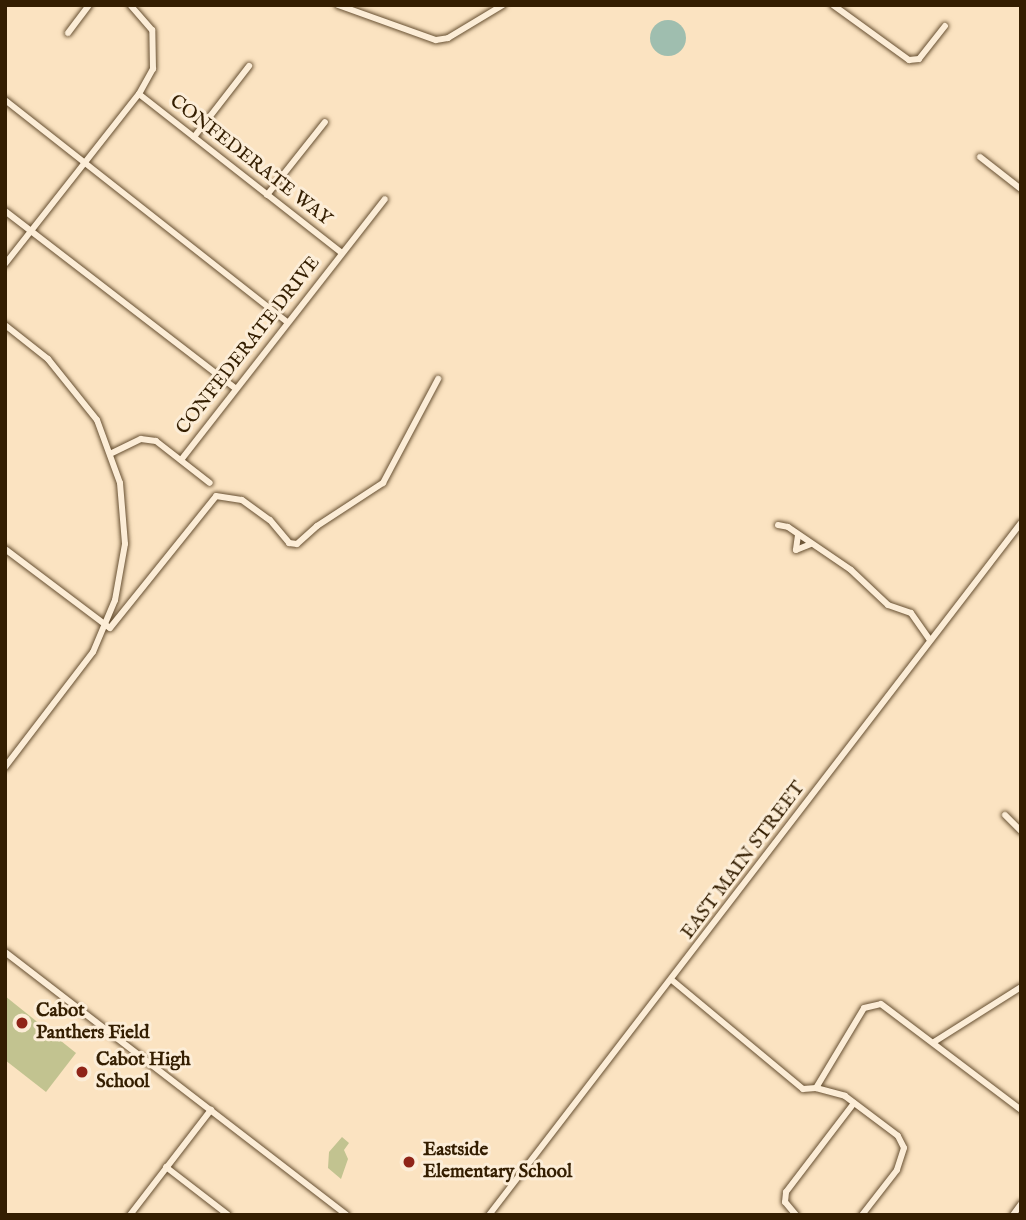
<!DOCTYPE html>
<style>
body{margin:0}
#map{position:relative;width:1026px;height:1220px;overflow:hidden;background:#fbe3c1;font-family:"IM FELL English",serif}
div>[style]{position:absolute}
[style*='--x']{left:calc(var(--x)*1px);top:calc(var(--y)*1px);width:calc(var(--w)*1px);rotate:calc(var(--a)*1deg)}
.green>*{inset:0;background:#c2c390}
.water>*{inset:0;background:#9fbeaf}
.round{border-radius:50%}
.roads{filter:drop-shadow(0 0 2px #664f31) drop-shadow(0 0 2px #664f31)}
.minor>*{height:6px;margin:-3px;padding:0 3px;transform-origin:3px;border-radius:3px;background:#fcedd7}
.dots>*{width:19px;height:19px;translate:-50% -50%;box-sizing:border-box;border:4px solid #fcedd7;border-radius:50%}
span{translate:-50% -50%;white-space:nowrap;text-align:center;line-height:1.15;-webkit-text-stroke:6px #fcedd7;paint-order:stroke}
.street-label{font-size:19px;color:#341e01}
.poi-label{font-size:19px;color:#341e01;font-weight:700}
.left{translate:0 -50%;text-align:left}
.frame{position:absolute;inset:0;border:7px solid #341e01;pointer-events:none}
</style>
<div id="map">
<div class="green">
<i style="clip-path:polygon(5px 996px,76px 1053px,46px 1092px,5px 1060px)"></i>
<i style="clip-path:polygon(342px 1137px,349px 1143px,344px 1150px,348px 1159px,341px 1179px,328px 1168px,329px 1152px)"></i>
</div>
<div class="water">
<i class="round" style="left:650px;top:20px;width:36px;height:36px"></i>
</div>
<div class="roads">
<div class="minor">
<i style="--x:338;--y:5;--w:104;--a:19.7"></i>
<i style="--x:436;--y:40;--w:12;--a:-9"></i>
<i style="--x:448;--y:38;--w:64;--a:-31"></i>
<i style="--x:833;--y:5;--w:94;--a:35.9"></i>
<i style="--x:909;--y:60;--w:10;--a:-6"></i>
<i style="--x:919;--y:59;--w:42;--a:-51.8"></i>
<i style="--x:68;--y:33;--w:35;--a:-53"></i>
<i style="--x:139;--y:94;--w:258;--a:38.1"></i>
<i style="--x:5;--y:100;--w:359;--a:38.2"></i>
<i style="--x:194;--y:137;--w:90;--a:-52.2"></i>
<i style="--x:980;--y:157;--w:52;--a:38"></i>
<i style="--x:267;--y:195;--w:93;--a:-51.5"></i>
<i style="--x:5;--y:211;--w:290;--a:37.6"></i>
<i style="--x:5;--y:264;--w:216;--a:-51.8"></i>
<i style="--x:139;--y:94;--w:29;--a:-61"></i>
<i style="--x:153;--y:69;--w:39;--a:-91"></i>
<i style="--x:152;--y:30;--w:33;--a:-131"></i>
<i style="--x:5;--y:325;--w:55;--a:38.3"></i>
<i style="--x:48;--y:359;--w:78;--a:51.2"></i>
<i style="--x:97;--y:420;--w:67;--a:69.9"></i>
<i style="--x:120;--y:483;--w:61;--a:85.3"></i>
<i style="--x:125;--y:544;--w:57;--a:100.1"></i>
<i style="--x:115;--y:600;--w:56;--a:112.9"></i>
<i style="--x:93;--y:652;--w:145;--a:127.4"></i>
<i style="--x:112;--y:453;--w:32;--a:-26"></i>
<i style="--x:141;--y:439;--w:15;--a:8"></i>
<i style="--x:156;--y:441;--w:68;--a:37.9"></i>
<i style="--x:181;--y:460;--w:331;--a:-52"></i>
<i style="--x:778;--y:525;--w:10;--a:11"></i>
<i style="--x:788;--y:527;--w:76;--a:34.3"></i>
<i style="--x:851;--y:570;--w:51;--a:43.4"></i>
<i style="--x:888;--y:605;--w:24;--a:19"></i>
<i style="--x:911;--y:613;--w:33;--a:55"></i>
<i style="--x:798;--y:535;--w:15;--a:98"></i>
<i style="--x:796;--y:550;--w:16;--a:-22"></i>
<i style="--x:5;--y:549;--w:131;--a:37"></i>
<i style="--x:110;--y:628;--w:169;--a:-51.2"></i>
<i style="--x:216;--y:496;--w:26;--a:9"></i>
<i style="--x:242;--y:500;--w:34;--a:36"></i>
<i style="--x:270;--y:520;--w:30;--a:50"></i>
<i style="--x:289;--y:543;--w:8;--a:7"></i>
<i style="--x:297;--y:544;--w:27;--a:-42"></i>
<i style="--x:317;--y:526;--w:79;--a:-33.1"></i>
<i style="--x:383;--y:483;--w:118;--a:-62.1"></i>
<i style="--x:1005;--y:815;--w:23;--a:45"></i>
<i style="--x:5;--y:952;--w:431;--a:37.6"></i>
<i style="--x:673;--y:981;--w:169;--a:39.7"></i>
<i style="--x:803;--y:1089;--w:13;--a:-4"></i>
<i style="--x:816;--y:1088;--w:93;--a:-59"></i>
<i style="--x:864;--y:1008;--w:17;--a:-13"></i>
<i style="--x:881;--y:1004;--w:176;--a:37.1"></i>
<i style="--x:934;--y:1042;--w:103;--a:-32.3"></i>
<i style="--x:816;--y:1088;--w:30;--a:15"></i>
<i style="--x:845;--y:1096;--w:66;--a:37"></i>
<i style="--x:898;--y:1136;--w:13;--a:63"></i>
<i style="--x:904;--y:1148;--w:23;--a:108"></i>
<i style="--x:897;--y:1170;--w:57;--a:127.9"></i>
<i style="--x:166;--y:1167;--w:78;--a:37.7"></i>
<i style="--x:130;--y:1215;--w:133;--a:-52.4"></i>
<i style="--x:489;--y:1215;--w:873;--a:-52.45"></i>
<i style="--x:796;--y:1215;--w:17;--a:-130"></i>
<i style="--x:785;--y:1202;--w:10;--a:-84"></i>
<i style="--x:786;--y:1192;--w:112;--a:-52.6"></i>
<i style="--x:1013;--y:1215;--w:14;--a:-54"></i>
</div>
</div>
<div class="dots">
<i style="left:22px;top:1023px;background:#8f2418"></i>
<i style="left:82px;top:1072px;background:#8f2418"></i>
<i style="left:409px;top:1162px;background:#8f2418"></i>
</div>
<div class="street-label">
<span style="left:250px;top:161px;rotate:38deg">CONFEDERATE WAY</span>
<span style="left:249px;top:346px;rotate:-52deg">CONFEDERATE DRIVE</span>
<span style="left:744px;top:861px;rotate:-53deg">EAST MAIN STREET</span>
</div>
<div class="poi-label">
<span class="left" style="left:36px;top:1023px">Cabot<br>Panthers Field</span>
<span class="left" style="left:96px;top:1072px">Cabot High<br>School</span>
<span class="left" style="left:423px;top:1162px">Eastside<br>Elementary School</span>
</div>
<div class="frame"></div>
</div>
